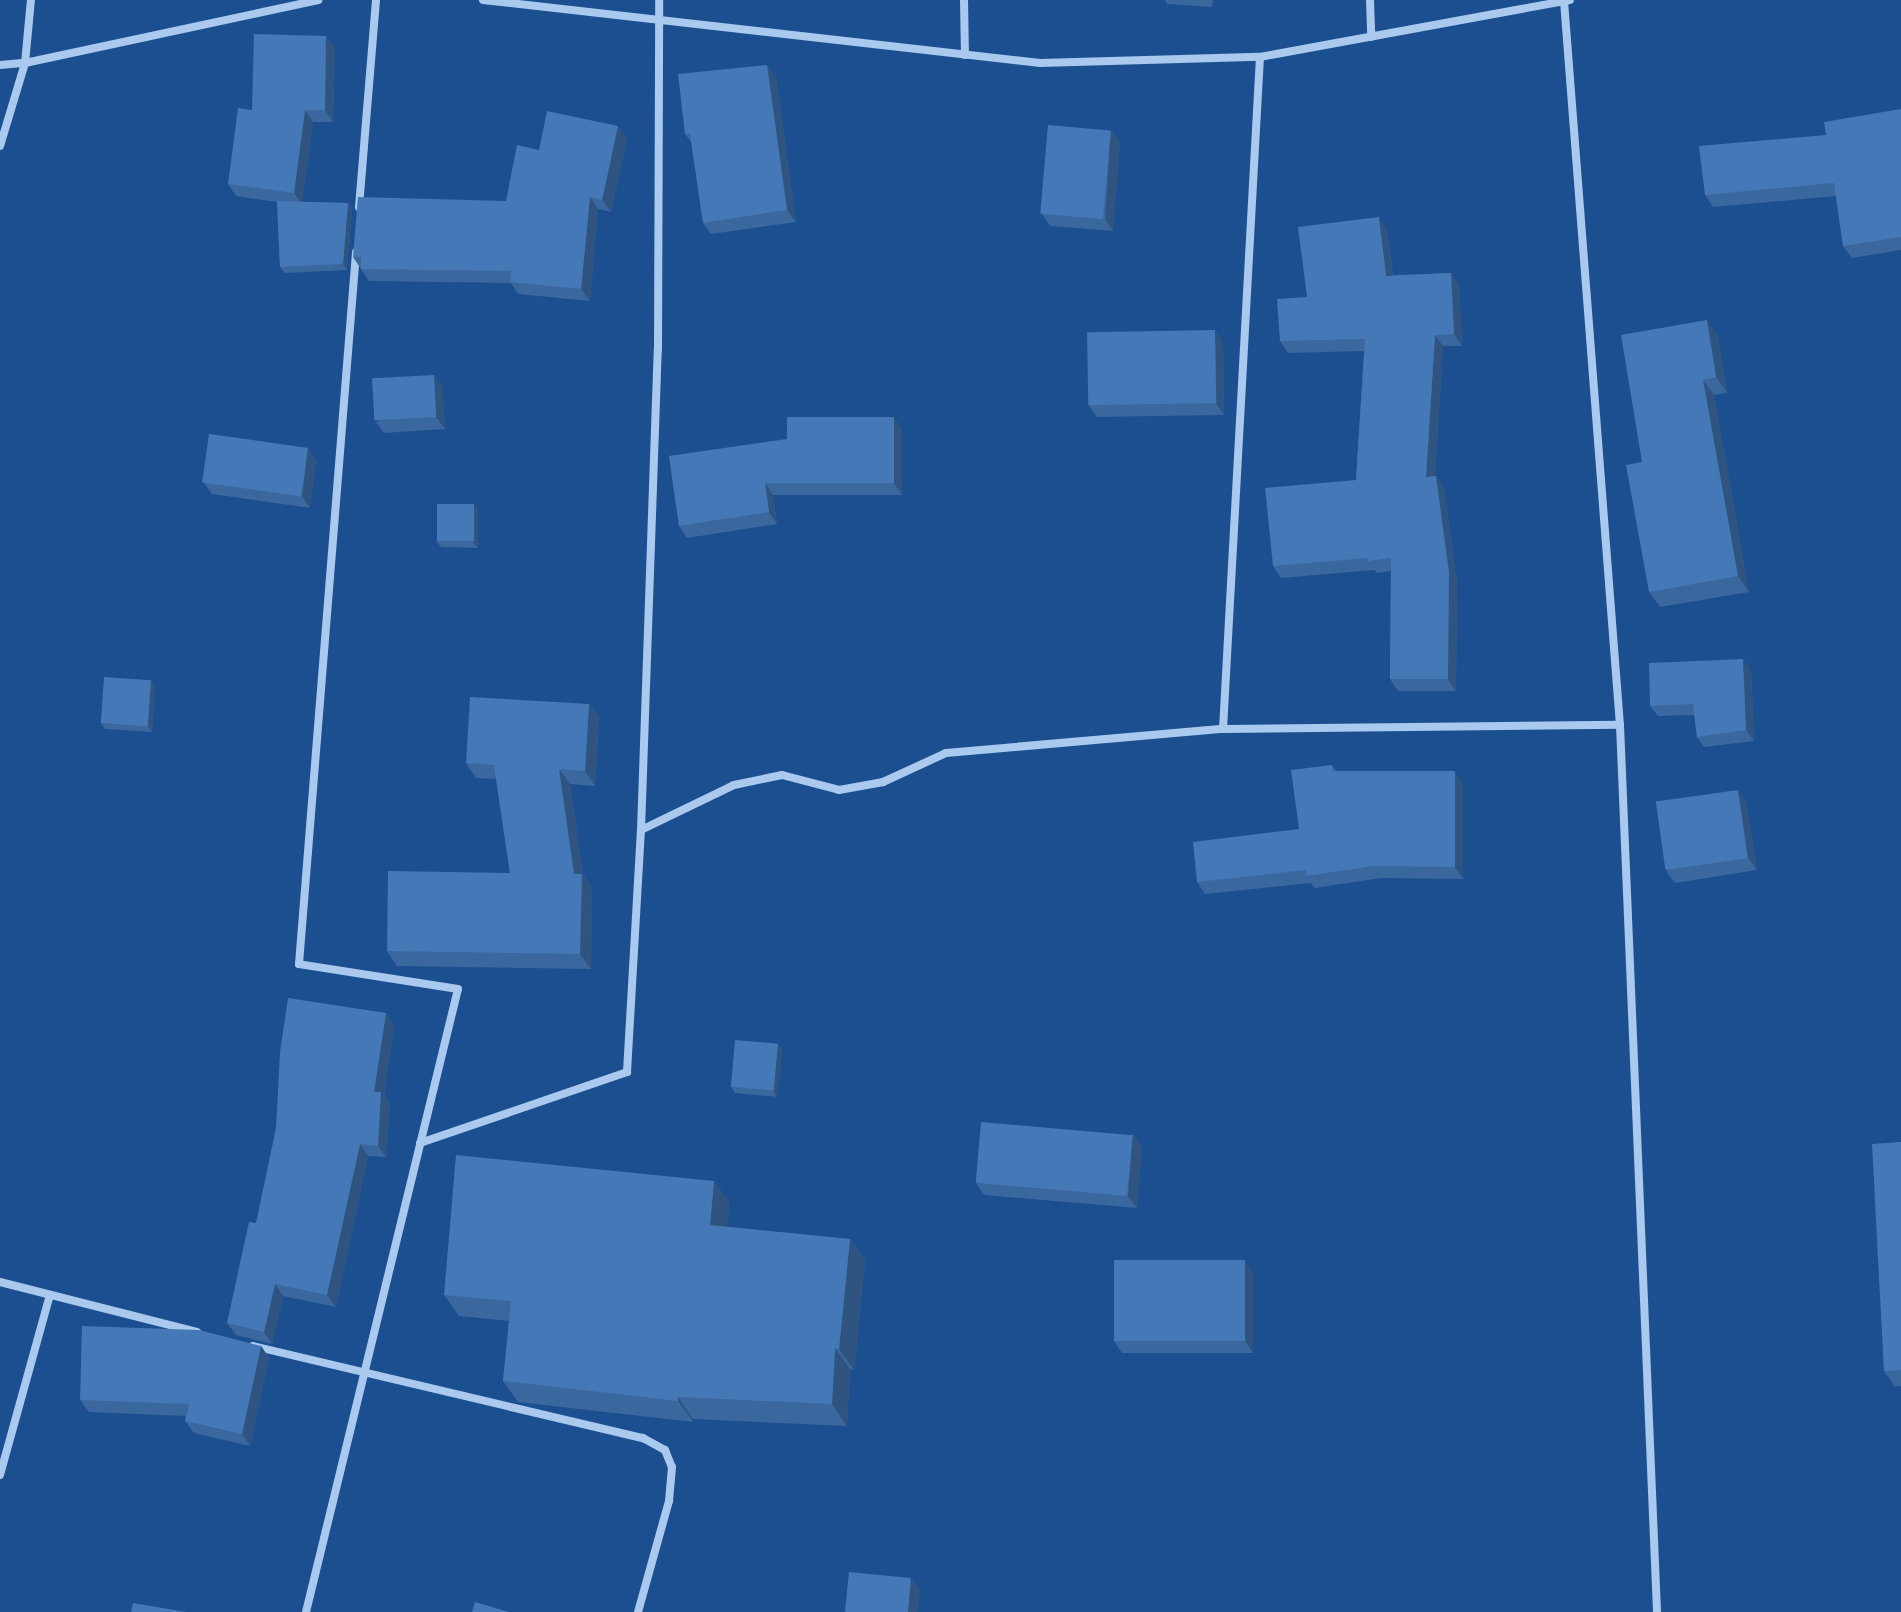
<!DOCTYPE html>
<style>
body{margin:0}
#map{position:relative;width:1901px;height:1612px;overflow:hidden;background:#1b4f8f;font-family:Helvetica,sans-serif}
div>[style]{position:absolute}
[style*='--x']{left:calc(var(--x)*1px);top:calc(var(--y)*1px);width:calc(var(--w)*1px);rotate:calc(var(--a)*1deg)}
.minor>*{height:8px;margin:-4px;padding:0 4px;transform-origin:4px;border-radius:4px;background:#a9c9ee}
.wall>*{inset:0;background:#3a679d}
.shaded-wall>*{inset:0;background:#305480}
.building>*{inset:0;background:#4478b7;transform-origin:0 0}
span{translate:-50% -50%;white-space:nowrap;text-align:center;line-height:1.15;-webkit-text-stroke:8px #1b4f8f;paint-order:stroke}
</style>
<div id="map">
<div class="minor">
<i style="--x:483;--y:0;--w:561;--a:6.45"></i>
<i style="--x:1040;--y:63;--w:220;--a:-1.6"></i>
<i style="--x:1260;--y:57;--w:315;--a:-10.4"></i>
<i style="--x:964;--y:0;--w:55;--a:89"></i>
<i style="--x:1370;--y:0;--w:37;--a:88"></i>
<i style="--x:1564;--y:1;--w:726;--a:85.58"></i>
<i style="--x:0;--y:65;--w:25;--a:-5"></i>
<i style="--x:25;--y:63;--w:63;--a:-84.6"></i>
<i style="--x:0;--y:146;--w:87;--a:-73.2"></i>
<i style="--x:25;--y:63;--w:300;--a:-12.1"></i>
<i style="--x:359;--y:207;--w:208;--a:-85.3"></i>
<i style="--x:1223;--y:729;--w:673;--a:-86.85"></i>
<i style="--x:641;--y:830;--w:481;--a:-88"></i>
<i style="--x:658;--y:349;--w:349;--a:-89.8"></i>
<i style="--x:420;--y:1143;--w:219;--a:-18.9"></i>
<i style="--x:627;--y:1072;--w:242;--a:-86.7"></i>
<i style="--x:641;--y:830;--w:103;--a:-25.8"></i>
<i style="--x:734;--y:785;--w:49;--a:-11.8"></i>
<i style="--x:782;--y:775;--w:59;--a:14.7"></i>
<i style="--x:839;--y:790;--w:45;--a:-10.3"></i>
<i style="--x:883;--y:782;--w:69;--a:-24.7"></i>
<i style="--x:946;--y:753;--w:278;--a:-5"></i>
<i style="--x:1223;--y:729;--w:397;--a:-0.6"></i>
<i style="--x:1620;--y:725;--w:888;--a:87.61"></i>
<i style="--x:0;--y:1282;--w:203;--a:14.2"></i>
<i style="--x:253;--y:1346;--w:401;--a:13.3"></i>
<i style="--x:643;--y:1438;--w:25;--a:29"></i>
<i style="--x:665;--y:1450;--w:18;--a:68"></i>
<i style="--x:672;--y:1467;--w:34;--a:95"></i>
<i style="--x:669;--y:1501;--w:115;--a:105.6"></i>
<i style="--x:0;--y:1475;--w:187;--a:-74.5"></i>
<i style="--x:306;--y:1612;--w:641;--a:-76.29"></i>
<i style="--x:458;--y:989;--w:161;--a:-171.1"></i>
<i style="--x:299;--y:964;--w:714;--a:-85.42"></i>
</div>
<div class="wall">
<i style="clip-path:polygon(1165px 0,1213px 0,1212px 7px,1167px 4px)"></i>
<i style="clip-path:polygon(326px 36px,335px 48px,333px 122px,313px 122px,302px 202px,348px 203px,352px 209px,347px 270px,285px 273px,280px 267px,277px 202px,236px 196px,228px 184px,252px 110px)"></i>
<i style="clip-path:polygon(767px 65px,776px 77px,796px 222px,711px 234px,703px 223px,691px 142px,685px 134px)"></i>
<i style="clip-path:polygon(1901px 109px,1901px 250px,1852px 258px,1843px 246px,1836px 196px,1713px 207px,1705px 195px,1826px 135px)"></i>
<i style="clip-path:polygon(618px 126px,627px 138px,611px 212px,598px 209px,590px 301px,518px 294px,511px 283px,369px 281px,353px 257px,506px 201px,539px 150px)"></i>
<i style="clip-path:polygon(1111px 130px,1120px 142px,1113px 231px,1050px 226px,1042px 214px)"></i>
<i style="clip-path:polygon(1387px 229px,1393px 275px,1451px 273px,1459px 285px,1462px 346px,1443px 346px,1435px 476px,1436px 476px,1444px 488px,1457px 583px,1456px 691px,1398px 691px,1390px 679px,1391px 571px,1377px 573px,1374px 570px,1281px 578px,1273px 566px,1356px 480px,1364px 351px,1288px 353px,1280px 341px,1307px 297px)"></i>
<i style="clip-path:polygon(1718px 336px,1727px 393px,1714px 395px,1749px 592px,1660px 607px,1649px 592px,1642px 462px)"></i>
<i style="clip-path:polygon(1223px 342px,1224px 415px,1097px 417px,1089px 406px)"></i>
<i style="clip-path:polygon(442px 386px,445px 429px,384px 433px,376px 422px)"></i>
<i style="clip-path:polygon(902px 429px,902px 495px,773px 495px,777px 524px,687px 538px,679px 526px,669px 456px)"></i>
<i style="clip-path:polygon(316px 460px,310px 508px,212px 494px,204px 483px)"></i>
<i style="clip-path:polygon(474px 504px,478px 510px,478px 548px,441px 547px,436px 541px)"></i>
<i style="clip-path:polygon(1751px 670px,1754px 741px,1704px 747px,1697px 737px,1694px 715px,1658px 716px,1650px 706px)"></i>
<i style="clip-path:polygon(151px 680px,155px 686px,152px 732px,105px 729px,101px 723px)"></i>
<i style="clip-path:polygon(589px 704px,599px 718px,595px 786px,570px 784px,583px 875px,592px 889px,591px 969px,397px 966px,387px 951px,510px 873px,496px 779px,476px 778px,466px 763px)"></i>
<i style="clip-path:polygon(1332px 765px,1336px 771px,1463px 783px,1463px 879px,1381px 878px,1315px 888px,1311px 883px,1205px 894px,1197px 882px,1299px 829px)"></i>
<i style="clip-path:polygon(1746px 802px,1757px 870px,1675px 883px,1666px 871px)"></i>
<i style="clip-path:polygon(386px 1013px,394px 1025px,384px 1096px,390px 1104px,386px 1157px,368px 1156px,336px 1307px,283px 1296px,272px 1344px,236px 1335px,227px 1323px,256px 1223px)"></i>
<i style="clip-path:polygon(778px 1044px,782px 1050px,777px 1097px,735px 1093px,731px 1087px)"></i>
<i style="clip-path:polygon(1133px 1134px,1142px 1146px,1137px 1208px,984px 1195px,976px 1183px)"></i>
<i style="clip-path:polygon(1901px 1142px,1901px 1386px,1895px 1387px,1884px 1371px)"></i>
<i style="clip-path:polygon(714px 1181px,729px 1202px,727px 1227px,850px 1239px,865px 1260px,854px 1370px,850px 1369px,847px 1426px,693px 1419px,693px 1422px,518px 1402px,503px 1381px,509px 1321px,459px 1316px,444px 1295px)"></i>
<i style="clip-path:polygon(1253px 1272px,1253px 1353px,1122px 1353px,1114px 1341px)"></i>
<i style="clip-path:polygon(261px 1346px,269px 1358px,250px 1446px,194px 1433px,185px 1421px,186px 1416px,89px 1412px,80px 1400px)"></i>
</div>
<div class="shaded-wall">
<i style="clip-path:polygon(326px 36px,335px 48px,333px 122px,325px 110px)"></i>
<i style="clip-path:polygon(767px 65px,776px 77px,796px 222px,787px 210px)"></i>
<i style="clip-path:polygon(305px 110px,313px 122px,302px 205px,294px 193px)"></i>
<i style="clip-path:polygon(618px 126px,627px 138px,611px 212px,602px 200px)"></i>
<i style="clip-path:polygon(1111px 130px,1120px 142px,1113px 231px,1105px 219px)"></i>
<i style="clip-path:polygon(590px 197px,598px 209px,590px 301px,581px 289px)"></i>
<i style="clip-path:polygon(348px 203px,352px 209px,347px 270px,343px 264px)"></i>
<i style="clip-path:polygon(1379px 217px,1387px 229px,1394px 287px,1386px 276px)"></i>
<i style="clip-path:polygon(1451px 273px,1459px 285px,1462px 346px,1454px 334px)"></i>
<i style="clip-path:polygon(1707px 320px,1718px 336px,1727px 393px,1716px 377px)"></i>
<i style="clip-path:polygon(1215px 330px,1223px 342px,1224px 415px,1216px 403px)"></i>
<i style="clip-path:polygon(1435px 335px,1443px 346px,1434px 489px,1426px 477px)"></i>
<i style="clip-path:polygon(434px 375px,442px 386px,445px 429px,436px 417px)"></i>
<i style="clip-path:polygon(1703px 380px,1714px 395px,1749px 592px,1738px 576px)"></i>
<i style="clip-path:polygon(894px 417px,902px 429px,902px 495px,894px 483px)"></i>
<i style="clip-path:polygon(308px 448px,316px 460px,310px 508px,302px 496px)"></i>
<i style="clip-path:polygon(1436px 476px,1444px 488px,1457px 583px,1456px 691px,1448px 679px)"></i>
<i style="clip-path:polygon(765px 483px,773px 495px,777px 524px,769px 512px)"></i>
<i style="clip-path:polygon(474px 504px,478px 510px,478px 548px,473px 542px)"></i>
<i style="clip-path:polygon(1743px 659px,1751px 670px,1754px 741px,1746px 730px)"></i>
<i style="clip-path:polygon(151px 680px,155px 686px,152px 732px,148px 726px)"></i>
<i style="clip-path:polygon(589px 704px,599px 718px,595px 786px,585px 771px)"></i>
<i style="clip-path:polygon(559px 769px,570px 784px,583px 875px,592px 889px,591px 969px,580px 954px,574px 874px)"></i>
<i style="clip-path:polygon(1455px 771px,1463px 783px,1463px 879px,1455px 867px)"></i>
<i style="clip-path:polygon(1738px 790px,1746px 802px,1757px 870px,1748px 858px)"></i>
<i style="clip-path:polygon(386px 1013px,394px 1025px,384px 1096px,390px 1104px,386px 1157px,378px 1146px,374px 1092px)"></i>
<i style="clip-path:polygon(778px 1044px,782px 1050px,777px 1097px,773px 1091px)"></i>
<i style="clip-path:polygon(1133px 1134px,1142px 1146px,1137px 1208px,1128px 1196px)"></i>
<i style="clip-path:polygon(360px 1144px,368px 1156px,336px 1307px,327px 1295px)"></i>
<i style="clip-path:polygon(714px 1181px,729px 1202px,725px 1246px,710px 1225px)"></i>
<i style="clip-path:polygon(850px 1239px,865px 1260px,854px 1370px,839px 1349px)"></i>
<i style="clip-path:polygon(1245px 1260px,1253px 1272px,1253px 1353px,1245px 1341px)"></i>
<i style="clip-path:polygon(275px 1284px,283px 1296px,272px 1344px,264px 1332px)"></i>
<i style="clip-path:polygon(261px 1346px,269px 1358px,250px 1446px,242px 1434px)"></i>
<i style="clip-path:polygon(835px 1348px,850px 1369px,847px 1426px,832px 1404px)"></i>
<i style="clip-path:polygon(678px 1397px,693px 1419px,693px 1422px,678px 1401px)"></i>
<i style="clip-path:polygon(911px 1578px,920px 1590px,918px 1612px,908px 1612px)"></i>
</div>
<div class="building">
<i style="clip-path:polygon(254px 34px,326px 36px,325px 110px,305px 110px,294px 193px,228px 184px,238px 108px,252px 110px)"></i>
<i style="clip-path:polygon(767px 65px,787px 210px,703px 223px,690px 133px,685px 134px,678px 74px)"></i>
<i style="clip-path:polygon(1901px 109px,1901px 237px,1843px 246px,1834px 183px,1705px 195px,1699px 146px,1826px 135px,1824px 122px)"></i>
<i style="clip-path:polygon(547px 111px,618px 126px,602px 200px,590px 197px,581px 289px,510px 282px,511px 271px,361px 269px,361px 257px,353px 257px,358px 197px,506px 201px,517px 145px,539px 150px)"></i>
<i style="left:1048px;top:125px;width:63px;height:89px;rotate:5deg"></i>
<i style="clip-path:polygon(277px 201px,348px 203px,343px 264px,280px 267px)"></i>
<i style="clip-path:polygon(1379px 217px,1386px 276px,1451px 273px,1454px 334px,1435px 335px,1426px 477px,1436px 476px,1449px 572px,1448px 679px,1390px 679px,1391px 558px,1368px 561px,1368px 558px,1273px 566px,1265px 488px,1356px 480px,1365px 339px,1280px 341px,1277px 299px,1307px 297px,1298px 227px)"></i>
<i style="clip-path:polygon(1707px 320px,1716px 377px,1703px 380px,1738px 576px,1649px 592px,1626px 465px,1642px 462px,1621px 335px)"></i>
<i style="left:1215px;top:330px;width:73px;height:128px;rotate:89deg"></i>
<i style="left:434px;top:375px;width:42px;height:62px;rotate:87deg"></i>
<i style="clip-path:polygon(787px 417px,894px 417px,894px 483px,765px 483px,769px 512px,679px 526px,669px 456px,787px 439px)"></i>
<i style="left:209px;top:434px;width:100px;height:49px;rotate:8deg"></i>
<i style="left:437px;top:504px;width:37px;height:37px"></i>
<i style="clip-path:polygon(1743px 659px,1746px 730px,1697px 737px,1693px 704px,1650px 706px,1649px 663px)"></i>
<i style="left:104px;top:677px;width:47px;height:46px;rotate:4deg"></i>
<i style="clip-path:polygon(470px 697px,589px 704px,585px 771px,559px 769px,574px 874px,582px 874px,580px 954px,387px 951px,388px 871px,510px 873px,494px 765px,466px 763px)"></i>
<i style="clip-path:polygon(1332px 765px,1333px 771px,1455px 771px,1455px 867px,1373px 866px,1306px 876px,1306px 870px,1197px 882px,1193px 842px,1299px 829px,1291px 770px)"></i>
<i style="left:1738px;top:790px;width:69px;height:83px;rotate:82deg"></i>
<i style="clip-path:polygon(288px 998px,386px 1013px,374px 1092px,381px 1092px,378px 1146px,360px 1144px,327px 1295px,275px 1284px,264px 1332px,227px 1323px,249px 1222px,256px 1223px,276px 1128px,280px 1052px)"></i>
<i style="left:735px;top:1040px;width:43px;height:47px;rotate:5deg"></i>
<i style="left:981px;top:1122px;width:152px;height:61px;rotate:5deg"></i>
<i style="clip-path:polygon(1901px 1142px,1901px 1370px,1884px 1371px,1872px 1144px)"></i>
<i style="clip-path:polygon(456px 1155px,714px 1181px,710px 1225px,850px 1239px,839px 1349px,835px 1348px,832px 1404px,678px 1397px,678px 1401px,503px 1381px,511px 1301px,444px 1295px)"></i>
<i style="left:1114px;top:1260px;width:131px;height:81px"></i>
<i style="clip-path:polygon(82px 1326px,199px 1330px,261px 1346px,242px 1434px,185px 1421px,189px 1404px,80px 1400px)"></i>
<i style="clip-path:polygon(849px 1572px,911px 1578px,908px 1612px,845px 1612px)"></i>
<i style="clip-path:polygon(475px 1602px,509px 1612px,472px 1612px)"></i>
<i style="clip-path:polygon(133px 1603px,186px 1612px,131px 1612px)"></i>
</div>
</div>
